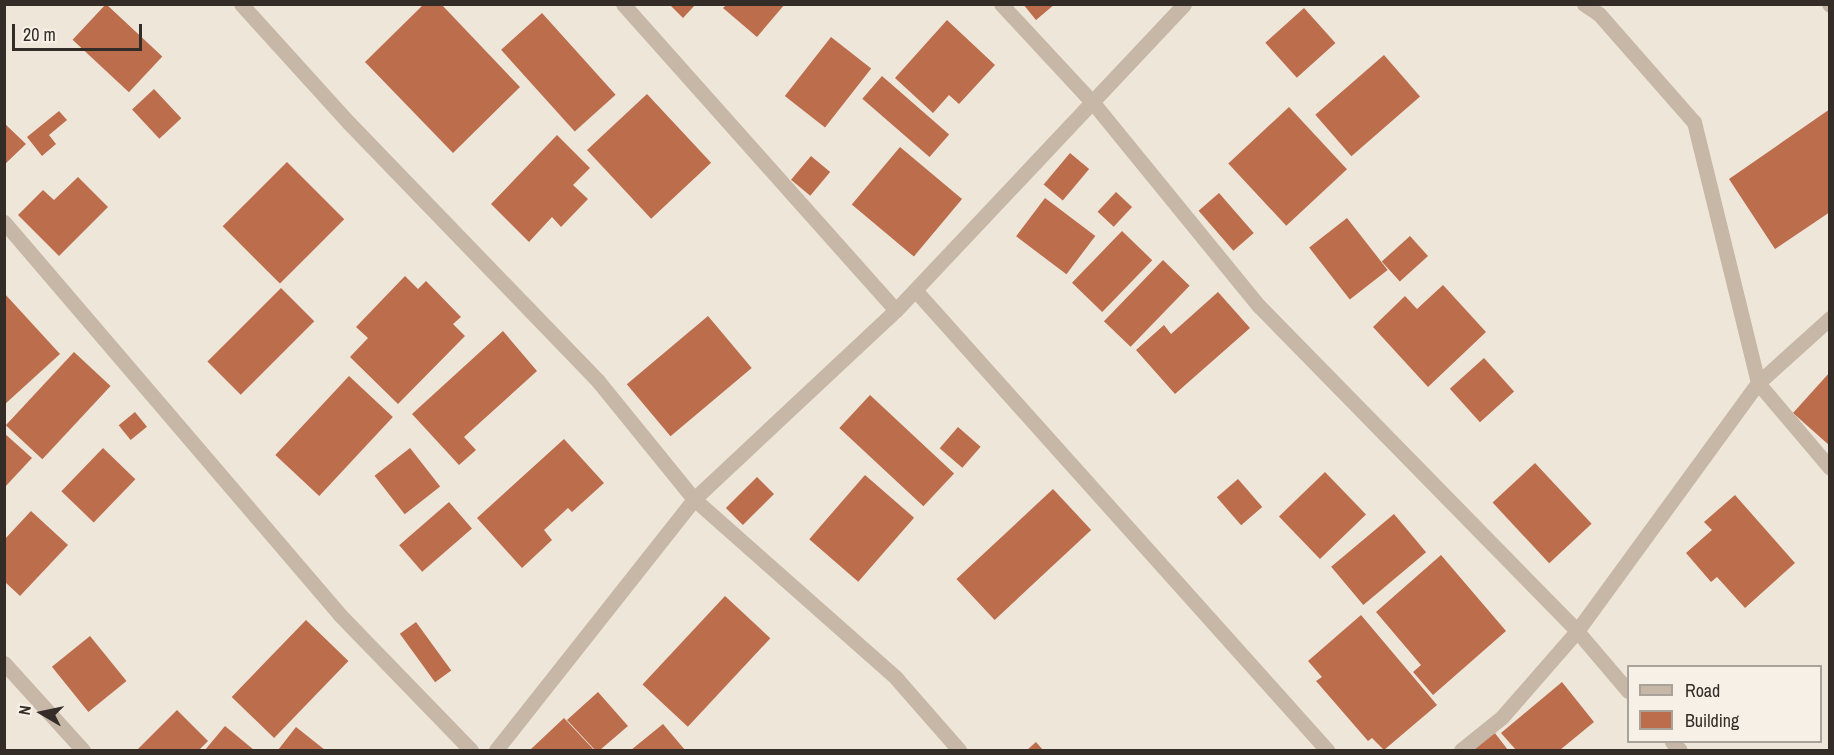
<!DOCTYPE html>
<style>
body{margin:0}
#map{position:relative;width:1834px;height:755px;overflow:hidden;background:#efe6da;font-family:"Archivo Narrow",sans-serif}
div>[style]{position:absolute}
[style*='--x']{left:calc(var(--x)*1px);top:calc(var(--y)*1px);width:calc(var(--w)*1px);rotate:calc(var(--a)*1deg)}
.building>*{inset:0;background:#bb6d4c;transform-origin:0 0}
.minor>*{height:15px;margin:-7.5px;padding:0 7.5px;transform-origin:7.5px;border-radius:7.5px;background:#c6b7a7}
span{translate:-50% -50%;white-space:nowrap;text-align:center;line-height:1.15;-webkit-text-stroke:4.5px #f7f0e6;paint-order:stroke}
.frame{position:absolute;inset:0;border:6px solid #332c27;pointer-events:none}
.legend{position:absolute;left:1627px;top:665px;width:195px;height:78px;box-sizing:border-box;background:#f7f0e6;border:2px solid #a9a29a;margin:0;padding:8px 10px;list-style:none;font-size:18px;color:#332c27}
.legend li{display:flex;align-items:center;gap:12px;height:30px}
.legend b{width:30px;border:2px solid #a9a29a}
.north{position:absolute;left:12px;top:683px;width:60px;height:60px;-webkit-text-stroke:4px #f7f0e6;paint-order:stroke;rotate:279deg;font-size:16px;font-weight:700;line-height:24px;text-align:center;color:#332c27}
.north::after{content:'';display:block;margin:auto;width:21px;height:27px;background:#332c27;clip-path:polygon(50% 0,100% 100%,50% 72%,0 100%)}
.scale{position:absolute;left:12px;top:24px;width:130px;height:27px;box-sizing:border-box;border:3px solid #332c27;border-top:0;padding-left:8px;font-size:18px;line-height:21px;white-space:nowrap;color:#332c27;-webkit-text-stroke:4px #f7f0e6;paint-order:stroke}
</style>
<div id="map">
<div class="building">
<i style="left:106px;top:4px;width:77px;height:49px;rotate:43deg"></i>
<i style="clip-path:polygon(424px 4px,441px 4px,520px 87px,453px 153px,365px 62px)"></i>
<i style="clip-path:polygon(669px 4px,696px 4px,683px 18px)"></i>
<i style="clip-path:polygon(727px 4px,785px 4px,757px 37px,723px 8px)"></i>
<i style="clip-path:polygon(1023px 4px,1055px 4px,1036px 20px)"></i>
<i style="left:1304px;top:8px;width:47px;height:52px;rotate:48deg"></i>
<i style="left:542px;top:13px;width:110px;height:55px;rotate:48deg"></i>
<i style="clip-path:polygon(947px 20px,995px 65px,959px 104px,949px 95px,933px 113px,895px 78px)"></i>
<i style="left:831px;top:37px;width:51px;height:75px;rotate:38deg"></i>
<i style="left:1384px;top:55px;width:55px;height:91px;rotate:49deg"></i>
<i style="left:882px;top:76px;width:89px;height:30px;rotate:41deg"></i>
<i style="left:154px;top:89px;width:40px;height:30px;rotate:47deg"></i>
<i style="left:647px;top:94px;width:94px;height:82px;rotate:47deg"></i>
<i style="left:1289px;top:107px;width:85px;height:83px;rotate:47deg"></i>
<i style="clip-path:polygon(1830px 109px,1830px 212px,1775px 249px,1729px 179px)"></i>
<i style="clip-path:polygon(59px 111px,67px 120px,49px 135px,56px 144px,42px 156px,27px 137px)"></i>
<i style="clip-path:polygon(4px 123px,26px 144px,4px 165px)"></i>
<i style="clip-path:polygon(557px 135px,590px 168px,573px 185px,588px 199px,561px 227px,552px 217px,529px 242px,491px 204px)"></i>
<i style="left:900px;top:147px;width:81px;height:75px;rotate:40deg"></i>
<i style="left:1070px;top:153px;width:25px;height:41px;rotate:40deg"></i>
<i style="left:811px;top:156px;width:25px;height:31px;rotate:40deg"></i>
<i style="left:287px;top:162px;width:81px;height:91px;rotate:45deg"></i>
<i style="clip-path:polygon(78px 177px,108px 207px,59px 256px,18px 215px,43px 190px,54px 200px)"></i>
<i style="left:1116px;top:192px;width:22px;height:27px;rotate:43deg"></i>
<i style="left:1219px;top:193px;width:53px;height:27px;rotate:49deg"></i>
<i style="left:1045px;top:198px;width:63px;height:48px;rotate:37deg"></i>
<i style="left:1347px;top:218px;width:66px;height:48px;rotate:52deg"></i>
<i style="left:1122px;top:231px;width:42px;height:72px;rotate:44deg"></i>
<i style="left:1410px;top:236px;width:27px;height:38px;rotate:48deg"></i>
<i style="left:1163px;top:260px;width:37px;height:85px;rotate:44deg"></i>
<i style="clip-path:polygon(405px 276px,418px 289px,426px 281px,461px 317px,453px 324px,465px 336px,398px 404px,350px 357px,368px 338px,356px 327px)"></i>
<i style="clip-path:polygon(1443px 285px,1486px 332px,1428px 387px,1373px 327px,1405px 296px,1417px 309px)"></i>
<i style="left:281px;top:288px;width:47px;height:104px;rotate:45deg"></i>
<i style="clip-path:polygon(1218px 292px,1250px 328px,1175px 394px,1136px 350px,1164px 325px,1171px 334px)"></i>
<i style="clip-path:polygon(4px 293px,60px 354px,4px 405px)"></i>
<i style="left:708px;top:316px;width:68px;height:106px;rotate:50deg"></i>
<i style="clip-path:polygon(503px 331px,537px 371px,464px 437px,476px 450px,459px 465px,412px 414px)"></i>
<i style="left:74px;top:352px;width:50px;height:100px;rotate:43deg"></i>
<i style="left:1484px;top:358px;width:45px;height:46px;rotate:48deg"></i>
<i style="clip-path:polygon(1830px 372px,1830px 446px,1793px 413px)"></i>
<i style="left:349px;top:376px;width:60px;height:108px;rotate:43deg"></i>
<i style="left:870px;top:395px;width:115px;height:45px;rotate:43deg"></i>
<i style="left:135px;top:412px;width:19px;height:21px;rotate:51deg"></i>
<i style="left:958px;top:427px;width:30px;height:28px;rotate:41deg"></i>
<i style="clip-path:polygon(4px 433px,32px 458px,4px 488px)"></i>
<i style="clip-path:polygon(564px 439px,604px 483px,572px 512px,568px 508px,544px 530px,552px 540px,522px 568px,477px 518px)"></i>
<i style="left:103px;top:448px;width:45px;height:60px;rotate:44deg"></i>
<i style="left:410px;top:448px;width:49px;height:45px;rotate:52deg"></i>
<i style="left:1535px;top:463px;width:83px;height:58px;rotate:47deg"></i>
<i style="left:1325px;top:472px;width:59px;height:64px;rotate:46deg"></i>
<i style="left:865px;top:475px;width:65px;height:85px;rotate:41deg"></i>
<i style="left:757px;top:477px;width:24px;height:44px;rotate:45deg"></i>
<i style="left:1238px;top:479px;width:37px;height:28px;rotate:49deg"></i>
<i style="left:1053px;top:489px;width:56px;height:132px;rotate:47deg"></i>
<i style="clip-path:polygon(1735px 495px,1795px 563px,1745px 608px,1717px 577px,1711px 582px,1686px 553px,1712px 530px,1704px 522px)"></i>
<i style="left:449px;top:502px;width:35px;height:66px;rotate:49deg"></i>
<i style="clip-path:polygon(31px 511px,68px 545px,20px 596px,4px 581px,4px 540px)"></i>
<i style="left:1394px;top:514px;width:50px;height:82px;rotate:50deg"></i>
<i style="clip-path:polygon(1441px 555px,1506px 631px,1433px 695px,1413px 672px,1421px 665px,1376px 612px)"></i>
<i style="left:725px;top:596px;width:62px;height:121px;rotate:43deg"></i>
<i style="clip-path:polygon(1361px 615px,1437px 705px,1384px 750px,1372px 738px,1368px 741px,1316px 681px,1322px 677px,1308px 661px)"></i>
<i style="left:306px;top:620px;width:59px;height:107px;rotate:44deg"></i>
<i style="left:416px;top:622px;width:60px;height:20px;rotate:54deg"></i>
<i style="left:90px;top:636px;width:58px;height:49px;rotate:51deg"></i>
<i style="clip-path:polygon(1562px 682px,1594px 722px,1560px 750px,1516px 750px,1501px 733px)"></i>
<i style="clip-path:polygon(598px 692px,628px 726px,600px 750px,595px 750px,567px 720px)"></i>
<i style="clip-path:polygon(177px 710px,208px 741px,199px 750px,137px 750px)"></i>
<i style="clip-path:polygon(564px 718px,594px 750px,530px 750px)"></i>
<i style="clip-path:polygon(663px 724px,685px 750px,631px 750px)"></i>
<i style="clip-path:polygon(225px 726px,254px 750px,205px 750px)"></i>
<i style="clip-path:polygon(296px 727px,325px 750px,278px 750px)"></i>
<i style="clip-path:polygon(1491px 728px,1508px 750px,1472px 750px)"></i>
<i style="clip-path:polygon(1036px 742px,1043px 750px,1027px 750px)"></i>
</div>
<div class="minor">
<i style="--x:241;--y:4;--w:161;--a:47.8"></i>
<i style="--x:349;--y:123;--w:359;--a:46"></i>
<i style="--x:598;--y:381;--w:152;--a:50.9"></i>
<i style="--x:694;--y:499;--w:270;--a:41.5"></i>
<i style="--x:896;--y:678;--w:96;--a:48.8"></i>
<i style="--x:623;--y:4;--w:410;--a:48.3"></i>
<i style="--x:1001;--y:4;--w:137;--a:47.1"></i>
<i style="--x:1094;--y:104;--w:261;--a:50.8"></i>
<i style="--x:1259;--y:306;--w:455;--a:45.6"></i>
<i style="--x:1577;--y:631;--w:79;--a:49.6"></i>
<i style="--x:1584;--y:4;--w:18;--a:34"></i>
<i style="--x:1599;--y:14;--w:144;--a:48.7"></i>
<i style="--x:1694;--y:122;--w:269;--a:76.2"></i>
<i style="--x:1758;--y:383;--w:111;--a:49.7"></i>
<i style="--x:1829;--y:4;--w:1;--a:45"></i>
<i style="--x:4;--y:222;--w:517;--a:49.47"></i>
<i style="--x:340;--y:615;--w:188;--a:45.9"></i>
<i style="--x:915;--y:290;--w:618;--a:48.15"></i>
<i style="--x:4;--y:663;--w:118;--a:47.8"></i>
<i style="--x:1672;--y:742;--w:11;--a:45"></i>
<i style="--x:496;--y:750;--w:320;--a:-51.7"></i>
<i style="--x:694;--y:499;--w:277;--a:-43.1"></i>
<i style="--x:896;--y:310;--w:420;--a:-46.7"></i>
<i style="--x:1461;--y:750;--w:53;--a:-38.8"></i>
<i style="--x:1502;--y:717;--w:114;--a:-48.9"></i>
<i style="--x:1577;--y:631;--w:307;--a:-53.9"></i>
<i style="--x:1758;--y:383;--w:97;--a:-42.1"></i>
</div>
<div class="frame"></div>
<ul class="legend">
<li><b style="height:8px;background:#c6b7a7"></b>Road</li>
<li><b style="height:16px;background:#bb6d4c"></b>Building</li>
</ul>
<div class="north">N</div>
<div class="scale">20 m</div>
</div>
